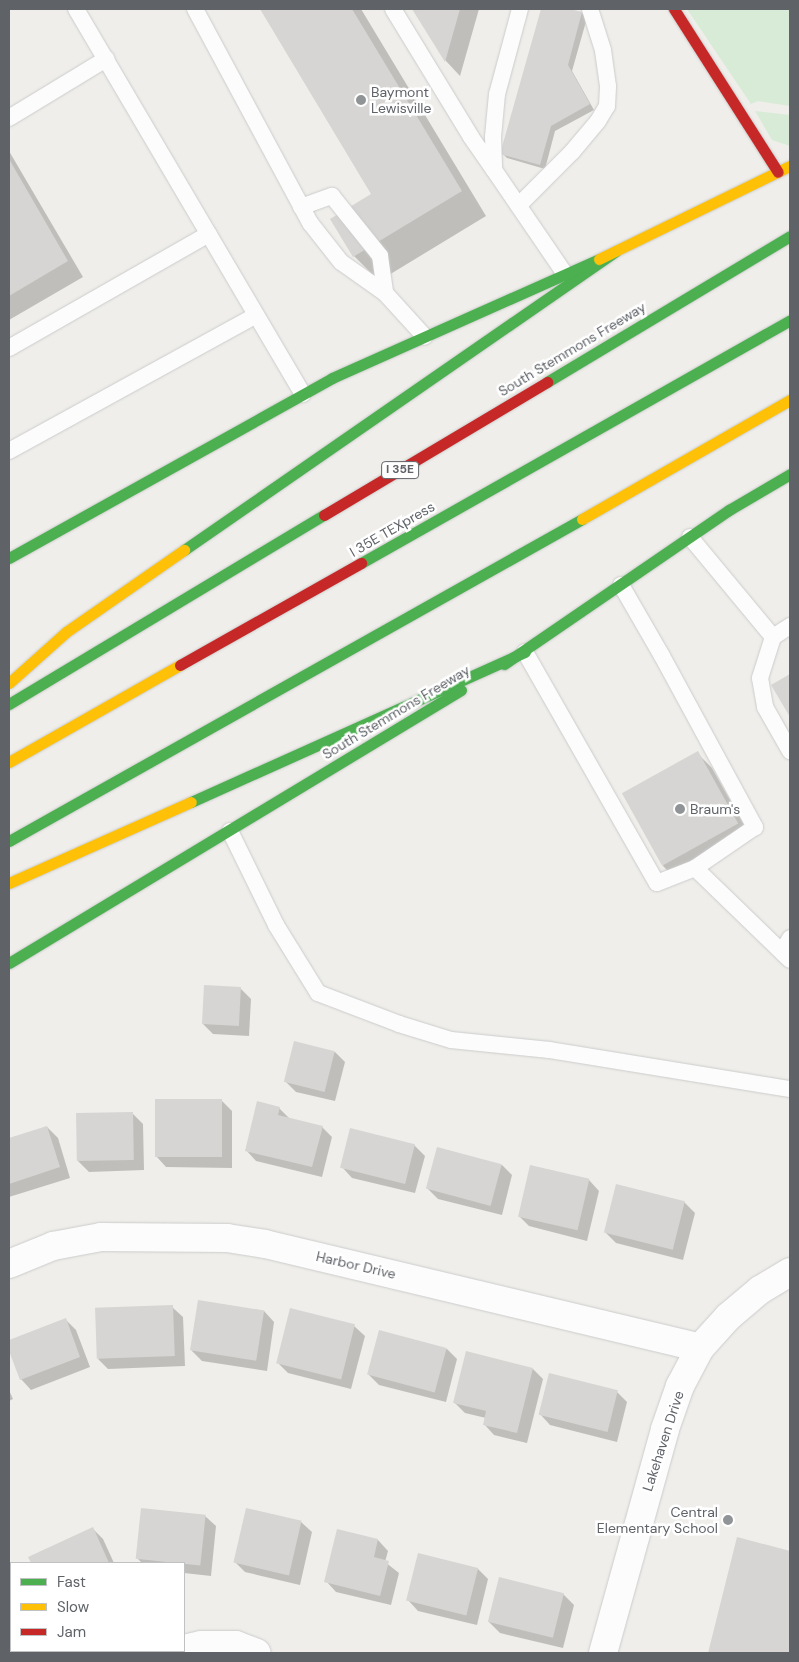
<!DOCTYPE html>
<style>
body{margin:0}
#map{position:relative;width:799px;height:1662px;overflow:hidden;background:#efeeea;font-family:"DM Sans",sans-serif}
div>[style]{position:absolute}
[style*='--x']{left:calc(var(--x)*1px);top:calc(var(--y)*1px);width:calc(var(--w)*1px);rotate:calc(var(--a)*1deg)}
.green>*{inset:0;background:#d8ebd6}
.shadow>*{inset:0;background:#0003;transform-origin:0 0}
.building>*{inset:0;background:#d6d5d3;transform-origin:0 0}
.roads{filter:drop-shadow(0 0 1px #cbcccc) drop-shadow(0 0 1px #cbcccc)}
.lane>*{height:16px;margin:-8px;padding:0 8px;transform-origin:8px;border-radius:8px;background:#fdfcfc}
.street>*{height:28px;margin:-14px;padding:0 14px;transform-origin:14px;border-radius:14px;background:#fdfcfc}
.fast>*{height:11px;margin:-5.5px;padding:0 5.5px;transform-origin:5.5px;border-radius:5.5px;background:#4caf50}
.slow>*{height:11px;margin:-5.5px;padding:0 5.5px;transform-origin:5.5px;border-radius:5.5px;background:#ffc107}
.jam>*{height:11px;margin:-5.5px;padding:0 5.5px;transform-origin:5.5px;border-radius:5.5px;background:#c62828}
.dots>*{width:14px;height:14px;translate:-50% -50%;box-sizing:border-box;border:2px solid #fff;border-radius:50%}
span{translate:-50% -50%;white-space:nowrap;text-align:center;line-height:1.15;-webkit-text-stroke:5px #fff;paint-order:stroke}
.shield-label span{padding:1px 4px;background:#fff;border:1px solid;border-radius:4px;-webkit-text-stroke-width:0}
.shield-label{font-size:12px;color:#5f6368;font-weight:700}
.poi-label{font-size:14px;color:#5f6368}
.left{translate:0 -50%;text-align:left}
.right{translate:-100% -50%;text-align:right}
.street-label{font-size:14px;color:#5f6368}
.frame{position:absolute;inset:0;border:10px solid #5f6368;pointer-events:none}
.legend{position:absolute;left:10px;top:1562px;width:175px;height:90px;box-sizing:border-box;background:#fff;border:1px solid #bfc1c3;margin:0;padding:6px 9px;list-style:none;font-size:15px;color:#5f6368}
.legend li{display:flex;align-items:center;gap:10px;height:25px}
.legend b{width:25px;border:1px solid #bfc1c3}
</style>
<div id="map">
<div class="green">
<i style="clip-path:polygon(687px 9px,790px 9px,790px 106px,758px 101px,751px 104px)"></i>
<i style="clip-path:polygon(755px 111px,790px 115px,790px 146px,772px 140px)"></i>
</div>
<div class="shadow">
<i style="clip-path:polygon(261px 9px,361px 9px,486px 216px,379px 281px,354px 256px,373px 195px)"></i>
<i style="clip-path:polygon(413px 9px,479px 9px,460px 76px,446px 61px)"></i>
<i style="clip-path:polygon(542px 9px,565px 9px,582px 13px,587px 18px,572px 71px,594px 110px,555px 131px,545px 169px,507px 158px,502px 153px)"></i>
<i style="clip-path:polygon(9px 151px,83px 277px,9px 320px)"></i>
<i style="clip-path:polygon(697px 753px,712px 768px,752px 839px,678px 881px,663px 866px)"></i>
<i style="clip-path:polygon(240px 988px,251px 999px,249px 1036px,213px 1034px,203px 1024px)"></i>
<i style="clip-path:polygon(335px 1052px,345px 1062px,335px 1101px,296px 1092px,285px 1081px)"></i>
<i style="clip-path:polygon(222px 1101px,232px 1111px,232px 1168px,166px 1167px,156px 1156px)"></i>
<i style="clip-path:polygon(279px 1108px,290px 1119px,322px 1127px,332px 1137px,322px 1177px,256px 1161px,246px 1150px)"></i>
<i style="clip-path:polygon(132px 1113px,143px 1124px,144px 1170px,89px 1172px,78px 1161px)"></i>
<i style="clip-path:polygon(47px 1127px,58px 1138px,70px 1178px,9px 1197px,9px 1140px)"></i>
<i style="clip-path:polygon(414px 1145px,425px 1156px,415px 1193px,352px 1178px,342px 1167px)"></i>
<i style="clip-path:polygon(502px 1165px,512px 1175px,502px 1215px,438px 1199px,428px 1189px)"></i>
<i style="clip-path:polygon(531px 1166px,589px 1180px,599px 1191px,587px 1241px,529px 1226px,519px 1216px)"></i>
<i style="clip-path:polygon(684px 1202px,695px 1213px,683px 1260px,616px 1243px,606px 1233px)"></i>
<i style="clip-path:polygon(199px 1302px,264px 1311px,274px 1322px,267px 1371px,202px 1361px,192px 1351px)"></i>
<i style="clip-path:polygon(172px 1307px,183px 1317px,185px 1366px,108px 1369px,98px 1359px)"></i>
<i style="clip-path:polygon(66px 1320px,76px 1330px,90px 1367px,31px 1390px,21px 1379px,9px 1348px,9px 1341px)"></i>
<i style="clip-path:polygon(354px 1326px,365px 1336px,351px 1389px,288px 1373px,278px 1363px)"></i>
<i style="clip-path:polygon(447px 1349px,457px 1359px,446px 1402px,379px 1385px,369px 1375px)"></i>
<i style="clip-path:polygon(533px 1369px,543px 1379px,527px 1443px,494px 1435px,484px 1424px,486px 1418px,465px 1413px,454px 1402px)"></i>
<i style="clip-path:polygon(9px 1390px,13px 1399px,9px 1401px)"></i>
<i style="clip-path:polygon(617px 1392px,627px 1402px,617px 1442px,550px 1425px,540px 1414px)"></i>
<i style="clip-path:polygon(205px 1516px,216px 1526px,211px 1576px,184px 1573px,184px 1563px,142px 1563px,137px 1558px)"></i>
<i style="clip-path:polygon(301px 1522px,312px 1532px,300px 1585px,245px 1572px,235px 1562px)"></i>
<i style="clip-path:polygon(93px 1529px,103px 1539px,114px 1563px,32px 1563px,30px 1557px)"></i>
<i style="clip-path:polygon(738px 1539px,790px 1552px,790px 1653px,709px 1653px)"></i>
<i style="clip-path:polygon(378px 1540px,388px 1551px,385px 1562px,399px 1573px,391px 1605px,336px 1592px,326px 1581px)"></i>
<i style="clip-path:polygon(478px 1569px,488px 1579px,477px 1625px,418px 1611px,408px 1600px)"></i>
<i style="left:9px;top:1572px;width:3px;height:60px;rotate:45deg"></i>
<i style="clip-path:polygon(563px 1594px,574px 1605px,563px 1648px,500px 1633px,489px 1622px)"></i>
</div>
<div class="building">
<i style="clip-path:polygon(260px 9px,352px 9px,462px 191px,353px 257px,330px 219px,371px 194px)"></i>
<i style="clip-path:polygon(412px 9px,460px 9px,445px 62px)"></i>
<i style="clip-path:polygon(541px 9px,570px 9px,582px 12px,568px 65px,590px 104px,551px 126px,540px 165px,500px 154px)"></i>
<i style="clip-path:polygon(9px 159px,68px 261px,9px 296px)"></i>
<i style="clip-path:polygon(790px 674px,790px 717px,771px 685px)"></i>
<i style="left:698px;top:751px;width:83px;height:87px;rotate:61deg"></i>
<i style="left:204px;top:985px;width:37px;height:39px;rotate:3deg"></i>
<i style="left:294px;top:1041px;width:42px;height:42px;rotate:14deg"></i>
<i style="left:155px;top:1099px;width:67px;height:58px"></i>
<i style="clip-path:polygon(257px 1101px,280px 1107px,278px 1115px,323px 1126px,312px 1167px,245px 1151px)"></i>
<i style="left:133px;top:1112px;width:48px;height:57px;rotate:89deg"></i>
<i style="clip-path:polygon(47px 1126px,60px 1167px,9px 1184px,9px 1138px)"></i>
<i style="left:350px;top:1128px;width:67px;height:41px;rotate:14deg"></i>
<i style="left:437px;top:1147px;width:67px;height:43px;rotate:15deg"></i>
<i style="left:530px;top:1165px;width:61px;height:53px;rotate:13deg"></i>
<i style="left:616px;top:1184px;width:71px;height:50px;rotate:14deg"></i>
<i style="left:198px;top:1300px;width:67px;height:51px;rotate:9deg"></i>
<i style="left:173px;top:1305px;width:51px;height:78px;rotate:88deg"></i>
<i style="left:290px;top:1308px;width:67px;height:57px;rotate:14deg"></i>
<i style="clip-path:polygon(66px 1318px,80px 1357px,20px 1380px,9px 1351px,9px 1340px)"></i>
<i style="left:379px;top:1330px;width:70px;height:46px;rotate:15deg"></i>
<i style="clip-path:polygon(466px 1351px,533px 1368px,517px 1433px,483px 1425px,486px 1411px,453px 1403px)"></i>
<i style="left:549px;top:1373px;width:71px;height:43px;rotate:14deg"></i>
<i style="left:141px;top:1508px;width:65px;height:51px;rotate:6deg"></i>
<i style="left:246px;top:1508px;width:57px;height:56px;rotate:13deg"></i>
<i style="clip-path:polygon(93px 1527px,109px 1563px,31px 1563px,28px 1557px)"></i>
<i style="clip-path:polygon(337px 1529px,378px 1539px,374px 1557px,389px 1561px,380px 1596px,324px 1582px)"></i>
<i style="clip-path:polygon(737px 1537px,790px 1551px,790px 1653px,708px 1653px)"></i>
<i style="left:418px;top:1553px;width:62px;height:49px;rotate:14deg"></i>
<i style="left:9px;top:1571px;width:4px;height:45px;rotate:63deg"></i>
<i style="left:499px;top:1577px;width:67px;height:46px;rotate:14deg"></i>
</div>
<div class="roads">
<div class="lane">
<i style="--x:76;--y:9;--w:447;--a:59.5"></i>
<i style="--x:195;--y:9;--w:244;--a:61.7"></i>
<i style="--x:311;--y:224;--w:48;--a:51.7"></i>
<i style="--x:341;--y:262;--w:54;--a:35.2"></i>
<i style="--x:385;--y:293;--w:59;--a:47.7"></i>
<i style="--x:393;--y:9;--w:150;--a:58.6"></i>
<i style="--x:471;--y:137;--w:40;--a:55.1"></i>
<i style="--x:520;--y:9;--w:88;--a:105.1"></i>
<i style="--x:497;--y:94;--w:43;--a:95.3"></i>
<i style="--x:493;--y:137;--w:33;--a:88"></i>
<i style="--x:494;--y:170;--w:126;--a:55.7"></i>
<i style="--x:9;--y:118;--w:114;--a:-31.3"></i>
<i style="--x:519;--y:205;--w:75;--a:-45"></i>
<i style="--x:572;--y:152;--w:40;--a:-50"></i>
<i style="--x:598;--y:121;--w:17;--a:-59"></i>
<i style="--x:607;--y:106;--w:20;--a:-87"></i>
<i style="--x:608;--y:86;--w:36;--a:-98"></i>
<i style="--x:603;--y:50;--w:43;--a:-107.6"></i>
<i style="--x:301;--y:207;--w:33;--a:-20"></i>
<i style="--x:332;--y:196;--w:77;--a:51.3"></i>
<i style="--x:380;--y:256;--w:37;--a:82"></i>
<i style="--x:9;--y:348;--w:230;--a:-29.7"></i>
<i style="--x:9;--y:451;--w:282;--a:-28.8"></i>
<i style="--x:690;--y:537;--w:130;--a:50.3"></i>
<i style="--x:773;--y:637;--w:20;--a:-33"></i>
<i style="--x:621;--y:585;--w:82;--a:60"></i>
<i style="--x:662;--y:656;--w:195;--a:61.5"></i>
<i style="--x:755;--y:827;--w:73;--a:145.7"></i>
<i style="--x:773;--y:637;--w:43;--a:107.6"></i>
<i style="--x:760;--y:678;--w:29;--a:80"></i>
<i style="--x:765;--y:707;--w:51;--a:60.4"></i>
<i style="--x:525;--y:652;--w:266;--a:60.3"></i>
<i style="--x:657;--y:883;--w:41;--a:-21.5"></i>
<i style="--x:695;--y:868;--w:132;--a:44.1"></i>
<i style="--x:230;--y:831;--w:105;--a:63.9"></i>
<i style="--x:276;--y:925;--w:80;--a:58.3"></i>
<i style="--x:318;--y:993;--w:87;--a:20.9"></i>
<i style="--x:399;--y:1024;--w:54;--a:17.1"></i>
<i style="--x:451;--y:1040;--w:99;--a:5.8"></i>
<i style="--x:549;--y:1050;--w:244;--a:9.2"></i>
<i style="--x:782;--y:952;--w:16;--a:-60"></i>
</div>
<div class="street">
<i style="--x:9;--y:1264;--w:48;--a:-22.2"></i>
<i style="--x:53;--y:1246;--w:49;--a:-10.6"></i>
<i style="--x:101;--y:1237;--w:126;--a:0.5"></i>
<i style="--x:227;--y:1238;--w:38;--a:9"></i>
<i style="--x:265;--y:1244;--w:447;--a:13.4"></i>
<i style="--x:184;--y:1649;--w:17;--a:-13"></i>
<i style="--x:201;--y:1645;--w:35;--a:0"></i>
<i style="--x:236;--y:1645;--w:22;--a:21"></i>
<i style="--x:160;--y:1653;--w:13;--a:-9"></i>
<i style="--x:603;--y:1653;--w:232;--a:-74.5"></i>
<i style="--x:665;--y:1429;--w:46;--a:-70.8"></i>
<i style="--x:680;--y:1386;--w:43;--a:-62.2"></i>
<i style="--x:700;--y:1348;--w:42;--a:-47.9"></i>
<i style="--x:728;--y:1317;--w:42;--a:-40.2"></i>
<i style="--x:760;--y:1290;--w:35;--a:-31"></i>
</div>
<div class="fast">
<i style="--x:547;--y:382;--w:283;--a:-31"></i>
<i style="--x:184;--y:550;--w:525;--a:-34.69"></i>
<i style="--x:9;--y:558;--w:370;--a:-29.1"></i>
<i style="--x:332;--y:378;--w:292;--a:-24"></i>
<i style="--x:361;--y:563;--w:493;--a:-29.5"></i>
<i style="--x:504;--y:664;--w:273;--a:-34.4"></i>
<i style="--x:729;--y:510;--w:71;--a:-30.5"></i>
<i style="--x:9;--y:704;--w:367;--a:-31"></i>
<i style="--x:191;--y:802;--w:366;--a:-24.2"></i>
<i style="--x:9;--y:841;--w:657;--a:-29.33"></i>
<i style="--x:9;--y:963;--w:528;--a:-31.13"></i>
</div>
<div class="slow">
<i style="--x:599;--y:259;--w:212;--a:-26"></i>
<i style="--x:582;--y:519;--w:240;--a:-29.8"></i>
<i style="--x:9;--y:683;--w:76;--a:-41.8"></i>
<i style="--x:66;--y:632;--w:144;--a:-34.8"></i>
<i style="--x:9;--y:762;--w:197;--a:-29.6"></i>
<i style="--x:9;--y:883;--w:199;--a:-24"></i>
</div>
<div class="jam">
<i style="--x:674;--y:9;--w:193;--a:57.5"></i>
<i style="--x:324;--y:515;--w:260;--a:-30.8"></i>
<i style="--x:180;--y:665;--w:208;--a:-29.4"></i>
</div>
</div>
<div class="dots">
<i style="left:361px;top:100px;background:#919496"></i>
<i style="left:680px;top:809px;background:#919496"></i>
<i style="left:728px;top:1520px;background:#919496"></i>
</div>
<div class="shield-label">
<span style="left:400px;top:470px">I 35E</span>
</div>
<div class="poi-label">
<span class="left" style="left:371px;top:100px">Baymont<br>Lewisville</span>
<span class="left" style="left:690px;top:809px">Braum's</span>
<span class="right" style="left:718px;top:1520px">Central<br>Elementary School</span>
</div>
<div class="street-label">
<span style="left:572px;top:349px;rotate:-31deg">South Stemmons Freeway</span>
<span style="left:392px;top:529px;rotate:-30deg">I 35E TEXpress</span>
<span style="left:396px;top:712px;rotate:-31deg">South Stemmons Freeway</span>
<span style="left:356px;top:1265px;rotate:13deg">Harbor Drive</span>
<span style="left:663px;top:1441px;rotate:-72deg">Lakehaven Drive</span>
</div>
<div class="frame"></div>
<ul class="legend">
<li><b style="height:6px;background:#4caf50"></b>Fast</li>
<li><b style="height:6px;background:#ffc107"></b>Slow</li>
<li><b style="height:6px;background:#c62828"></b>Jam</li>
</ul>
</div>
